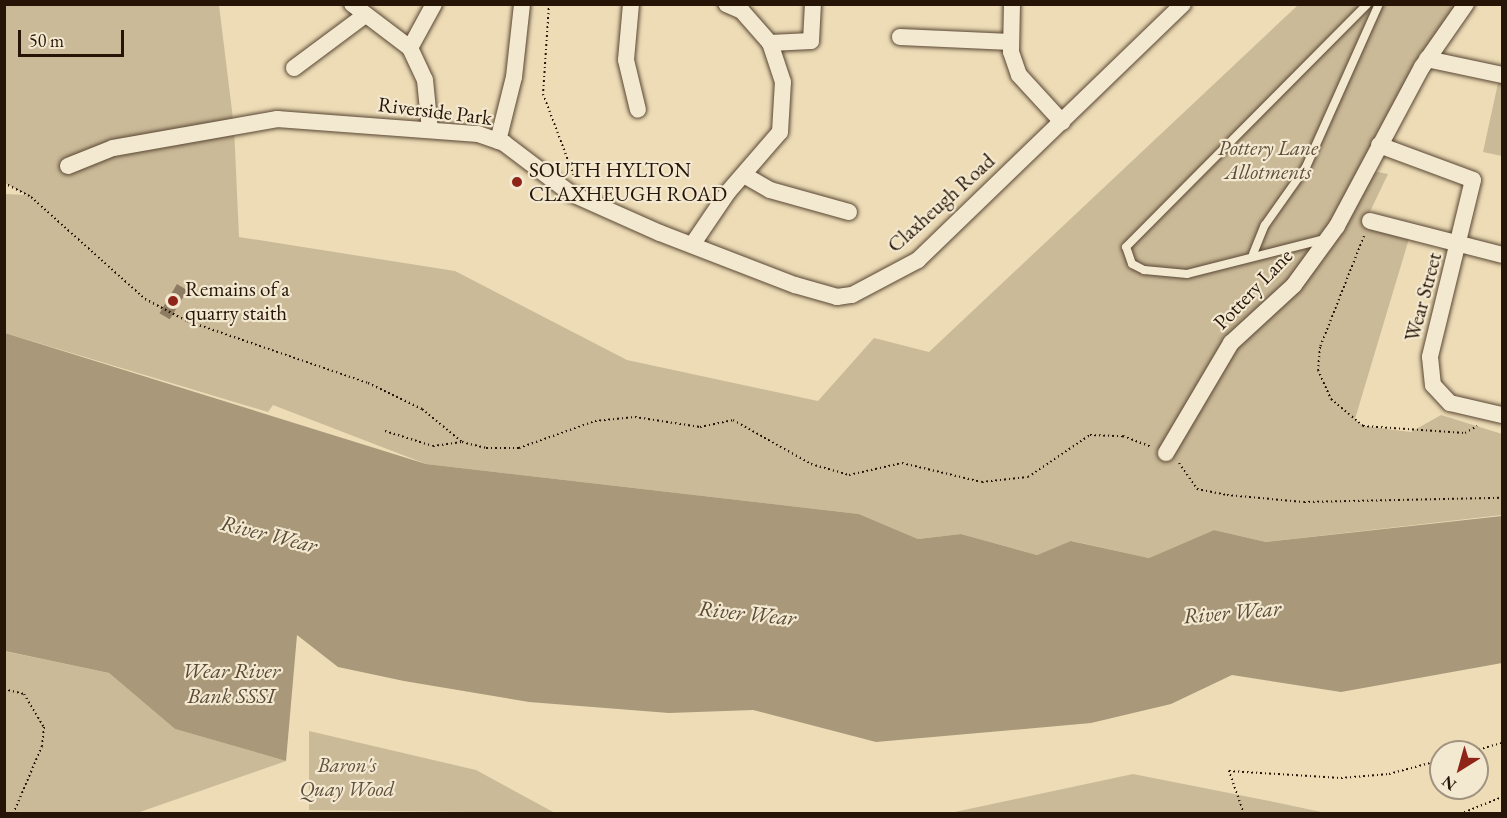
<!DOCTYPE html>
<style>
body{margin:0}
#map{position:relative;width:1507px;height:818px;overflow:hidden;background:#eddcb6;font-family:"EB Garamond",serif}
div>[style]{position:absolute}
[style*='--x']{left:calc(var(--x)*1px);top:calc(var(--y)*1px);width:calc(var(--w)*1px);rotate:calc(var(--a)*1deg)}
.green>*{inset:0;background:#cbba98}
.water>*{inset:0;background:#a9987a}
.building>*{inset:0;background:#8d7c62;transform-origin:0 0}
.path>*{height:2px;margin-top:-1px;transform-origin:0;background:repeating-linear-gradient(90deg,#261407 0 1.5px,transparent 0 4.5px)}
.roads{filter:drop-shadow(0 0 2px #584633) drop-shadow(0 0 2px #584633)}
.service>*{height:8px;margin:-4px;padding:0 4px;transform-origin:4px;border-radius:4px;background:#f3e8d0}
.minor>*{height:16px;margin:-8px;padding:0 8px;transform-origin:8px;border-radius:8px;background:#f3e8d0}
.dots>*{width:16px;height:16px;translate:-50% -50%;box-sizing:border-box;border:3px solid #f3e8d0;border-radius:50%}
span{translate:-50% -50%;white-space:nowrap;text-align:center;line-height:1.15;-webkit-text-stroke:4.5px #f3e8d0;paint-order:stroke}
.street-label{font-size:21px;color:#261407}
.park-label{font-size:21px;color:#604e3a;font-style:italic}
.poi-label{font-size:21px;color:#261407}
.left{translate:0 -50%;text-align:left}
.water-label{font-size:22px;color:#5a4935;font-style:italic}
.frame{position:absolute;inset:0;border:6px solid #261407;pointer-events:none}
.north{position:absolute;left:1429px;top:740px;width:60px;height:60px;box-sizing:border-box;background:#f3e8d0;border:2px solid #a19380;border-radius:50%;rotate:217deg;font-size:16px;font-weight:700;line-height:24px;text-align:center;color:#261407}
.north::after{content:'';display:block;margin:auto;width:21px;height:27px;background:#8f2418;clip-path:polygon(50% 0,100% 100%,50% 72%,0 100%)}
.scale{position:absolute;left:18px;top:30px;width:106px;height:27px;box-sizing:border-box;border:3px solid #261407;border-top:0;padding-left:8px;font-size:18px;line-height:21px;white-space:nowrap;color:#261407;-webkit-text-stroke:4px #f3e8d0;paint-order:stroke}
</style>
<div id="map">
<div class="green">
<i style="clip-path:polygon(4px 5px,219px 5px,234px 127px,239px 237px,455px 271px,627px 360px,818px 401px,874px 338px,929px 352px,1298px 5px,1466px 5px,1367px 170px,1388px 174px,1366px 220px,1411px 232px,1355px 419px,1363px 426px,1411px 432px,1441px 415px,1502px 434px,1502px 515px,1266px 542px,1214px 530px,1149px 558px,1072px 541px,1037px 555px,961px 534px,918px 539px,859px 514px,426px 464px,273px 405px,268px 412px,5px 333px,5px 194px,27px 195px,5px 183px)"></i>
<i style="clip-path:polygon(1500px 74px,1502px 75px,1502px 156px,1483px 152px)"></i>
<i style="clip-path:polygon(4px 651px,109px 673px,175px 729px,286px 761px,137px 813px,5px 813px)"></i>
<i style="clip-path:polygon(309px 731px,476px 770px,555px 813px,309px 810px)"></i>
<i style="clip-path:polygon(1133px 774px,1279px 803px,1326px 813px,950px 813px)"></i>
</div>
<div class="water">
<i style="clip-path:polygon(5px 333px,426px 464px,859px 514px,918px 539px,961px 534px,1037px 555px,1071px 541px,1149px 558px,1214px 530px,1266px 542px,1502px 516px,1502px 663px,1341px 692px,1232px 675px,1171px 704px,1091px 723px,876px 742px,753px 710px,669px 713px,529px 702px,404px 681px,338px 667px,297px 635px,286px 761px,175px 729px,109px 673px,5px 651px)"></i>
</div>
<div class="building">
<i style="left:177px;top:284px;width:12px;height:34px;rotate:31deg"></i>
</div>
<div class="path">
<i style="--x:549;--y:4;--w:90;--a:93.8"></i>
<i style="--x:543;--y:94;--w:88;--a:69.3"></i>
<i style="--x:4;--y:183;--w:30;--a:27"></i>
<i style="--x:31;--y:197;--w:153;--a:41.8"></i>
<i style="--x:145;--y:299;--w:47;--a:27.6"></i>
<i style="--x:187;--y:321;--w:191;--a:18.9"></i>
<i style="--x:368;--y:383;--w:60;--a:25.7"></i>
<i style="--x:422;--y:409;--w:52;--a:39.5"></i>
<i style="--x:462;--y:442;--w:25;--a:14"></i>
<i style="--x:486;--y:448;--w:33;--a:0"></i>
<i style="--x:519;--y:448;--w:81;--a:-19.6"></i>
<i style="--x:595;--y:421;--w:40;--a:-5.7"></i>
<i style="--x:635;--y:417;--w:66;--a:8.7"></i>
<i style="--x:700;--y:427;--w:34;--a:-12"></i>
<i style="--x:733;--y:420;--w:90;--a:29.4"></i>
<i style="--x:811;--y:464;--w:40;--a:16"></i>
<i style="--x:849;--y:475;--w:54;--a:-12.8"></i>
<i style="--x:902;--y:463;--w:82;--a:13.4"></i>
<i style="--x:982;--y:482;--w:46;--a:-6.2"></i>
<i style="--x:1028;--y:477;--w:75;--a:-34.1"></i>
<i style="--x:1090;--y:435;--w:33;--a:2"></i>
<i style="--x:1123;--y:436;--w:30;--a:21"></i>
<i style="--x:1364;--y:236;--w:119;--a:111.6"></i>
<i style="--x:1320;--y:347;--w:23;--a:95"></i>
<i style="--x:1318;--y:370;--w:32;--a:66"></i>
<i style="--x:1331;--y:399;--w:42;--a:40.2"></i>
<i style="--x:1363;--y:426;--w:102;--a:3.9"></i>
<i style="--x:1465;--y:433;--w:14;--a:-30"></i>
<i style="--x:385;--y:431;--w:50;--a:17.4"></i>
<i style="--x:433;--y:446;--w:29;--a:-8"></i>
<i style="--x:1179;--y:463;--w:32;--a:55"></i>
<i style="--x:1197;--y:489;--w:31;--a:11"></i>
<i style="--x:1227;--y:495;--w:77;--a:5.2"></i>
<i style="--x:1304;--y:502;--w:198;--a:-1.2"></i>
<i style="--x:4;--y:689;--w:21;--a:14"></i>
<i style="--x:24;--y:694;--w:39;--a:59"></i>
<i style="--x:44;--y:727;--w:19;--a:96"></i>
<i style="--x:42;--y:746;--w:74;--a:113.1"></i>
<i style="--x:1470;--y:752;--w:33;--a:-16"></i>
<i style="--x:1244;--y:814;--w:46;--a:-109.2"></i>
<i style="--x:1229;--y:771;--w:112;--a:3.6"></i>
<i style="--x:1341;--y:778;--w:48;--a:-4.8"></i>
<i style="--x:1389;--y:774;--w:54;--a:-15.1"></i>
<i style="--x:1460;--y:814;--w:45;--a:-22"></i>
</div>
<div class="roads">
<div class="service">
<i style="--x:1325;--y:239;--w:142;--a:165.8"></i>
<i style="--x:1187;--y:274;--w:43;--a:-174.7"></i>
<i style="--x:1144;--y:270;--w:13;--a:-153"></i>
<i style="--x:1132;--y:264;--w:18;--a:-109"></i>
<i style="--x:1126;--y:247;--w:342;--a:-45.2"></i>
<i style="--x:1253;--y:254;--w:31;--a:-68"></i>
<i style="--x:1265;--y:225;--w:71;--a:-54.7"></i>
<i style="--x:1306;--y:167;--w:179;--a:-65.9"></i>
</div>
<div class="minor">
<i style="--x:352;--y:4;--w:73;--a:37.2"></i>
<i style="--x:410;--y:48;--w:35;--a:65"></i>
<i style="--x:425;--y:80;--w:50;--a:84.3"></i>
<i style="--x:631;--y:4;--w:56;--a:95.1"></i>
<i style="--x:626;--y:60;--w:51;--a:76.5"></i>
<i style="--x:1012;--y:4;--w:48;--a:91.2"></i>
<i style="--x:1011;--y:52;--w:24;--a:71"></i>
<i style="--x:1019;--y:75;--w:64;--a:47.5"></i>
<i style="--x:900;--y:37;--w:111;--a:2.6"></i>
<i style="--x:770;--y:43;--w:41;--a:-2.8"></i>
<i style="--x:811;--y:41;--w:37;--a:-87"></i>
<i style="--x:410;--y:48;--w:50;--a:-61.4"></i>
<i style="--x:1427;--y:59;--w:77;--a:12"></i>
<i style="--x:294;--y:68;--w:89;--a:-36.7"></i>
<i style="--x:498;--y:141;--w:66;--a:-76"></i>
<i style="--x:514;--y:77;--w:73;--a:-83.7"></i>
<i style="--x:1379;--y:145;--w:100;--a:20.4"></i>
<i style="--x:1473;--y:180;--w:182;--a:103.7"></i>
<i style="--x:1430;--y:357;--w:28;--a:84"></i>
<i style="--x:1433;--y:385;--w:25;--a:47"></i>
<i style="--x:1450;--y:403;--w:53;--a:13"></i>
<i style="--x:68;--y:166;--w:48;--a:-21.8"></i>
<i style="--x:113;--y:148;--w:167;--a:-10"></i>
<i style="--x:277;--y:119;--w:202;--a:4.3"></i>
<i style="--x:478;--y:134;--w:28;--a:19"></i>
<i style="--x:504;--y:143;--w:83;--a:37.1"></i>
<i style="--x:570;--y:193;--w:98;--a:24"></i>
<i style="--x:660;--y:233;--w:145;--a:21.1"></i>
<i style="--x:795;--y:285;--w:44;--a:15.9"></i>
<i style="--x:837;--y:297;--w:15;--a:-8"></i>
<i style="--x:852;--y:295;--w:75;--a:-27.9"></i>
<i style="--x:918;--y:260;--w:368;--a:-44"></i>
<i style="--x:744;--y:175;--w:30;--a:30"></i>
<i style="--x:770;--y:190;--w:82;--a:15.6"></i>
<i style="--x:1370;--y:221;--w:136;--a:14.4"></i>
<i style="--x:692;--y:245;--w:64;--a:-55.8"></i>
<i style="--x:728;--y:192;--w:79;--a:-49.1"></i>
<i style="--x:780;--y:132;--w:50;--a:-86.6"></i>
<i style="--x:783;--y:82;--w:41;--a:-108.4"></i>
<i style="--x:770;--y:43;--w:43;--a:-131.2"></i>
<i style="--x:742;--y:11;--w:17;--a:-156"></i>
<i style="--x:1166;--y:453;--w:128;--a:-59.4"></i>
<i style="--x:1231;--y:343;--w:86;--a:-42.6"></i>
<i style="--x:1294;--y:285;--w:73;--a:-53.9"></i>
<i style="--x:1337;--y:226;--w:180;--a:-61.9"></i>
<i style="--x:1422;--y:67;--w:77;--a:-55.1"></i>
</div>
</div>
<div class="dots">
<i style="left:517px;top:182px;background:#8f2418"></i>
<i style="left:173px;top:301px;background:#8f2418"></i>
</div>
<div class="street-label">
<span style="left:435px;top:111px;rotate:7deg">Riverside Park</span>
<span style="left:941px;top:203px;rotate:-42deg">Claxheugh Road</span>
<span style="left:1253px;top:289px;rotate:-46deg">Pottery Lane</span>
<span style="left:1423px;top:297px;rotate:-75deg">Wear Street</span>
</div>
<div class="park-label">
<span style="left:1268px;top:160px">Pottery Lane<br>Allotments</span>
<span style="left:347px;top:777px">Baron's<br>Quay Wood</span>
</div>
<div class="poi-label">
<span class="left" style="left:529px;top:182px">SOUTH HYLTON<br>CLAXHEUGH ROAD</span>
<span class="left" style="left:185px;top:301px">Remains of a<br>quarry staith</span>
</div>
<div class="water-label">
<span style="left:269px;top:534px;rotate:14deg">River Wear</span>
<span style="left:1232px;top:612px;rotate:-5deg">River Wear</span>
<span style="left:747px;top:613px;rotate:6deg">River Wear</span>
<span style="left:231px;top:683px">Wear River<br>Bank SSSI</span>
</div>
<div class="frame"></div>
<div class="north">N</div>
<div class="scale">50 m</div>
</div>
